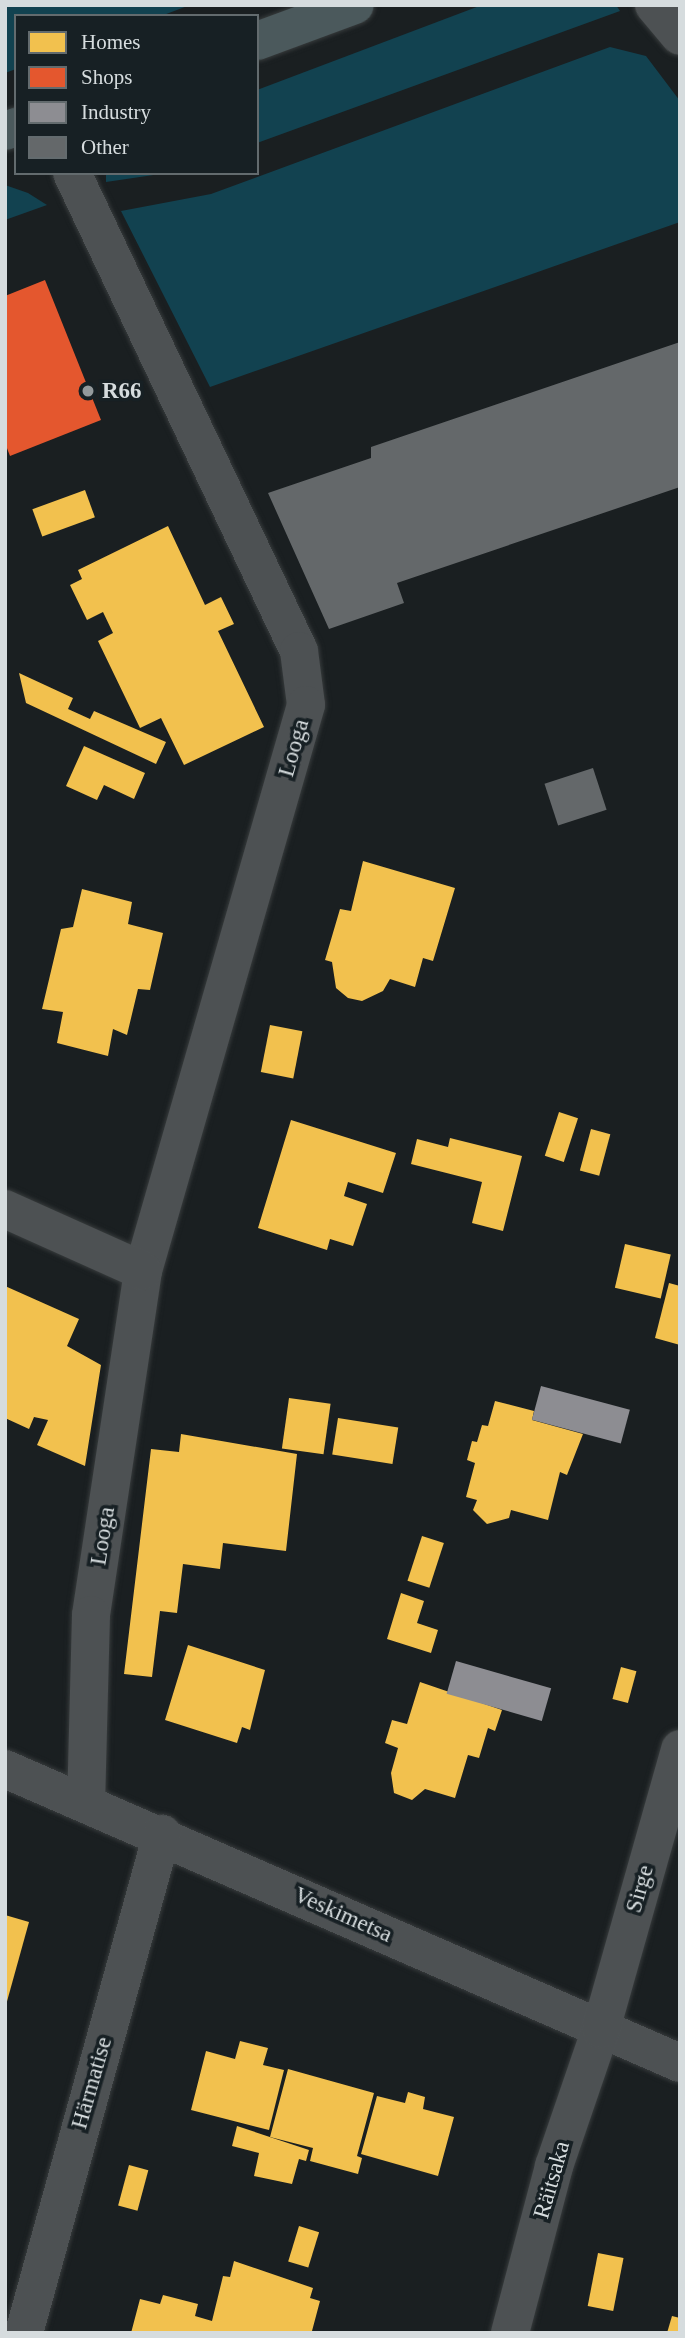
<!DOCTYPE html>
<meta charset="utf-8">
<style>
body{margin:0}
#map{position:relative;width:685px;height:2338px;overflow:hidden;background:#1a1f21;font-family:"Times New Roman",serif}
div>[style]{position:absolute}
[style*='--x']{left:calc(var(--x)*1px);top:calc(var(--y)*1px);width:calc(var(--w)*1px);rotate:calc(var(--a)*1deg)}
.green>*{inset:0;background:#124250}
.homes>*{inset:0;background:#f2c14e;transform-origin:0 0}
.shops>*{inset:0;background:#e4572e}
.industry>*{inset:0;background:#8d8d92;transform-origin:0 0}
.building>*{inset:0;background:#64686a;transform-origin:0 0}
.roads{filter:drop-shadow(0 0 2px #373b3c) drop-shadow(0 0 2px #373b3c)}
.minor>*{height:38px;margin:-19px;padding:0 19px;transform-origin:19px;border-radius:19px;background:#4d5153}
.primary>*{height:38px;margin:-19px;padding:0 19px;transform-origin:19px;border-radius:19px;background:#4b595c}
.dots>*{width:19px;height:19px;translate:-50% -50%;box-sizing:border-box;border:4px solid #172024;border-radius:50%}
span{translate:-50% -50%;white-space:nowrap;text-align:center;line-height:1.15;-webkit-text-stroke:7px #172024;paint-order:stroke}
.poi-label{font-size:23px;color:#d6dcde;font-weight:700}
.left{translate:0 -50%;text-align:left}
.street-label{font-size:23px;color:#d6dcde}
.frame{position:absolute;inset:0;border:7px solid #d6dcde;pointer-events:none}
.legend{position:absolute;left:14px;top:14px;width:245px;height:161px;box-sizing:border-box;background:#172024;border:2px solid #636b6e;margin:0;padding:9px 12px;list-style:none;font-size:21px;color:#d6dcde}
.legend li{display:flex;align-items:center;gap:14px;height:35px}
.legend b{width:35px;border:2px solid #636b6e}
</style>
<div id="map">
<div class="green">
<i style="clip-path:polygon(5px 5px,190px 5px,161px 16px,16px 16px,16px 69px,5px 73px)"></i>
<i style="clip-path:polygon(482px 5px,616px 5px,620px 11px,257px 143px,257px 90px)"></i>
<i style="clip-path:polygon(610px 47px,646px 56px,680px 101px,680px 222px,210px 387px,121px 211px,211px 194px)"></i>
<i style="clip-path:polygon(106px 173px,167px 173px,106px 182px)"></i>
<i style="clip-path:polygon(5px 185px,28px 193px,47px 205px,5px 220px)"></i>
</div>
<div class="homes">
<i style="left:85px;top:490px;width:29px;height:56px;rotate:70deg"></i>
<i style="clip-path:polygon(168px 526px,205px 605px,221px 597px,234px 624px,218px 631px,264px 727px,184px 765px,161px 718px,140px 728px,98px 641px,113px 633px,103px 612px,87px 620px,70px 585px,82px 579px,78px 570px)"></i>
<i style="clip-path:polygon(19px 673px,73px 698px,68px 709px,90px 719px,94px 711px,166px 742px,156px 764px,26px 703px)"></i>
<i style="clip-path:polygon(84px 746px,145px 773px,134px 799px,104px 785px,97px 800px,66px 786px)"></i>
<i style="clip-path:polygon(363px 861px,455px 888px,433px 961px,423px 958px,415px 987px,390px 979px,383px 991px,362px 1001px,348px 998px,336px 988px,332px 962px,325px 960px,340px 909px,351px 911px)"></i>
<i style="clip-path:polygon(82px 889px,132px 902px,128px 924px,163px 933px,150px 990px,138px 989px,127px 1035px,113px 1029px,108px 1056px,57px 1043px,63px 1012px,42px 1009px,61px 929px,73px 927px)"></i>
<i style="left:270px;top:1025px;width:33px;height:48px;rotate:11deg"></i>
<i style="left:559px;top:1112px;width:20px;height:46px;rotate:18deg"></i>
<i style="clip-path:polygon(291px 1120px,396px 1153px,383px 1193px,348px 1182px,344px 1196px,367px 1204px,353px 1246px,330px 1239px,327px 1250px,258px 1228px)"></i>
<i style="left:591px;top:1129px;width:20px;height:43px;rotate:15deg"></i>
<i style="clip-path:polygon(450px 1138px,522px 1156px,503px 1231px,472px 1223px,482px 1182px,411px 1164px,417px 1139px,448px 1147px)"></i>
<i style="left:625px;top:1244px;width:47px;height:45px;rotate:13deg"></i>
<i style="clip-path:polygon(669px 1283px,680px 1286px,680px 1345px,655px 1338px)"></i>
<i style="clip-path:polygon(5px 1286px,79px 1319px,67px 1346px,101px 1365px,85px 1466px,37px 1445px,48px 1420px,34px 1417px,29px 1429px,5px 1418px)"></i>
<i style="left:289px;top:1398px;width:42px;height:51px;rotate:8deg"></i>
<i style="clip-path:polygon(495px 1401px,534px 1411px,532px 1420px,583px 1434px,567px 1475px,560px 1472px,548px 1520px,511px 1510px,509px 1518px,487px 1524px,473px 1510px,477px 1500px,466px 1497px,475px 1463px,467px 1460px,472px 1441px,477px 1442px,482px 1425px,488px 1426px)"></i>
<i style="left:338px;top:1418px;width:61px;height:37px;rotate:9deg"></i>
<i style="clip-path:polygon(181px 1434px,297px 1454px,286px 1551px,223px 1543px,220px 1569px,183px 1564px,177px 1613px,160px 1611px,152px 1677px,124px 1674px,151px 1449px,179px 1452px)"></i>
<i style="left:422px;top:1536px;width:23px;height:47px;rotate:18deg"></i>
<i style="clip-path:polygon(401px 1593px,424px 1601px,417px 1623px,438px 1630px,431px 1653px,387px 1639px)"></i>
<i style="clip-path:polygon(188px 1645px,265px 1670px,250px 1730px,242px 1727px,237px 1743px,165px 1720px)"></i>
<i style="left:621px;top:1667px;width:16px;height:33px;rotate:15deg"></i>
<i style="clip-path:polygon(420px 1682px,502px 1710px,495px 1731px,488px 1728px,479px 1758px,468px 1755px,455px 1798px,425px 1789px,412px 1800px,394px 1793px,391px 1773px,398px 1748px,385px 1743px,392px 1720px,407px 1724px)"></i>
<i style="clip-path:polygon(5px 1915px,29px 1922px,6px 2005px,5px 2005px)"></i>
<i style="clip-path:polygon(240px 2041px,268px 2048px,263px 2065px,284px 2070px,269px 2130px,191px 2110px,206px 2051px,235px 2059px)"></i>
<i style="clip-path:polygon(288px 2069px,374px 2093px,357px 2156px,362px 2158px,358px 2174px,310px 2161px,313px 2148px,270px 2137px)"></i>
<i style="clip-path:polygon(408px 2092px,425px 2097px,423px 2109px,454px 2117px,438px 2176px,361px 2154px,377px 2096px,405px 2103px)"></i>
<i style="clip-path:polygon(237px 2126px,309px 2150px,306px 2161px,299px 2159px,292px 2184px,254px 2176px,259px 2153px,232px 2146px)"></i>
<i style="left:129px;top:2165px;width:20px;height:42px;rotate:15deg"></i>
<i style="left:299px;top:2226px;width:21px;height:37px;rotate:17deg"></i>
<i style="left:598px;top:2253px;width:26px;height:54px;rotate:11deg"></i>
<i style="clip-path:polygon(234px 2261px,313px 2288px,310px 2298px,320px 2301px,312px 2331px,131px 2333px,140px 2299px,160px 2304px,163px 2295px,198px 2304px,195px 2316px,212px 2321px,223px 2276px,230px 2277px)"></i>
<i style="clip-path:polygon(672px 2316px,680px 2318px,680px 2333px,667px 2333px)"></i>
</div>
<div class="shops">
<i style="clip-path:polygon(45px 280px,101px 420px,10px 456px,5px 443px,5px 296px)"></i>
</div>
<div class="industry">
<i style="left:541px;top:1386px;width:92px;height:35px;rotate:15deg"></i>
<i style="left:456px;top:1661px;width:99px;height:34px;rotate:16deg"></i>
</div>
<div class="building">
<i style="clip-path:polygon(680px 342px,680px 487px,397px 583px,404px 603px,329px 629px,268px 493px,371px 458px,371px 447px)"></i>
<i style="left:593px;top:768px;width:44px;height:51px;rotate:72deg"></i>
</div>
<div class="roads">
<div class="minor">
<i style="--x:654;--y:5;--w:40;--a:50"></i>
<i style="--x:72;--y:173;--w:529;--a:64.6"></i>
<i style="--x:299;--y:651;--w:54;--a:82.6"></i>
<i style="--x:306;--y:705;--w:589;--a:106.07"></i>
<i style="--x:143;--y:1271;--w:348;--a:98.6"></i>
<i style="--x:91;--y:1615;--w:188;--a:91.5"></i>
<i style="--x:5;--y:1209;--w:151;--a:24.2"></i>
<i style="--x:5;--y:1769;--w:736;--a:23.54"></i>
<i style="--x:24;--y:2333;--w:518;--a:-74.54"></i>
<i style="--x:510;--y:2333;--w:173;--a:-75.2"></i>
<i style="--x:554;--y:2166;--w:145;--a:-71.1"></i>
<i style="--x:601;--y:2029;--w:291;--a:-74.2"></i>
</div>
<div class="primary">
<i style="--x:257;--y:41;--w:104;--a:-20.2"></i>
<i style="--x:5;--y:131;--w:12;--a:-20"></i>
</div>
</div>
<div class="dots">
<i style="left:88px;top:391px;background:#949a9c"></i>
</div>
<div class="poi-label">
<span class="left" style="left:102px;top:391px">R66</span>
</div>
<div class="street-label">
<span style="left:294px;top:748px;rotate:-74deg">Looga</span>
<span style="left:103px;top:1536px;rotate:-81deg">Looga</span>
<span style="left:640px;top:1889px;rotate:-74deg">Sirge</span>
<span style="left:343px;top:1915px;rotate:24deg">Veskimetsa</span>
<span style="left:92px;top:2083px;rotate:-74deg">Härmatise</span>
<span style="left:552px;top:2180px;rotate:-74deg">Räitsaka</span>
</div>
<div class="frame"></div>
<ul class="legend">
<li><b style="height:19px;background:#f2c14e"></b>Homes</li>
<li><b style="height:19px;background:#e4572e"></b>Shops</li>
<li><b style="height:19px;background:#8d8d92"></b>Industry</li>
<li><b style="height:19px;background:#64686a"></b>Other</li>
</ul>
</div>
